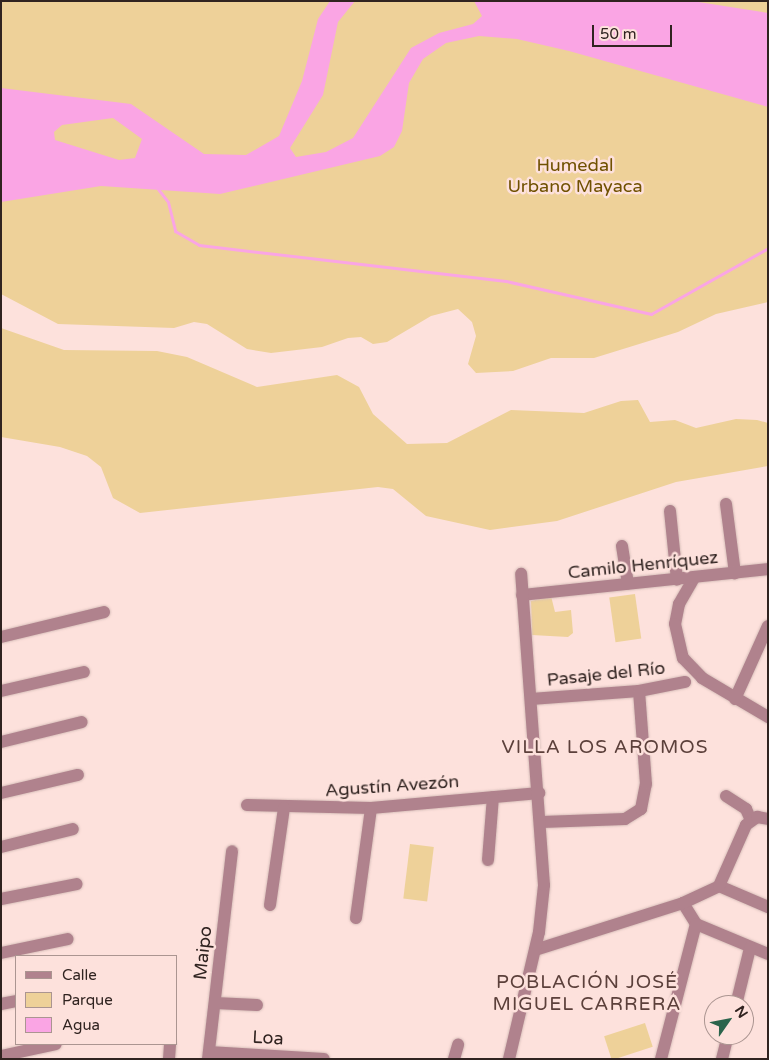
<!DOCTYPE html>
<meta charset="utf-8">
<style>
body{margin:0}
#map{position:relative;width:769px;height:1060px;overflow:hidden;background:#fde1dc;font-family:"Varela Round",sans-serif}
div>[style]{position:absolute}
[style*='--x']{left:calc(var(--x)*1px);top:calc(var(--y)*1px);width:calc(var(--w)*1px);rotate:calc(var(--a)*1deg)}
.green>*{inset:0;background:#eed199;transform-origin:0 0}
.water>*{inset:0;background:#faa5e4}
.stream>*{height:3px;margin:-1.5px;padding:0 1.5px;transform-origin:1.5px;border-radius:1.5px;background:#faa5e4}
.roads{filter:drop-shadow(0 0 1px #d8bfba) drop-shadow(0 0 1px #d8bfba)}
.minor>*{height:12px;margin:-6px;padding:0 6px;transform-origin:6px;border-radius:6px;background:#b0828d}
span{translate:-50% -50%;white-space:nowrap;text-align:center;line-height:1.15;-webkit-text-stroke:5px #fde1dc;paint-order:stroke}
.park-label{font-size:18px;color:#705100}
.street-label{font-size:18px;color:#302320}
.neighbourhood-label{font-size:19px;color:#5c403b;letter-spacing:1px}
.frame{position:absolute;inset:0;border:2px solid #302320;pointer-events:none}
.legend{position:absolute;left:15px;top:955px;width:162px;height:90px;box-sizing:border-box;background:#fde1dc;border:1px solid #ab9591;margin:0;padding:6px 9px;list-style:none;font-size:15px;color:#302320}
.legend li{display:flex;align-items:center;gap:10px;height:25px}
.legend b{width:25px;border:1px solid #ab9591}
.north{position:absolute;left:704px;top:995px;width:50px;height:50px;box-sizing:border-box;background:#fde1dc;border:1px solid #ab9591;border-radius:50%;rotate:57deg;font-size:14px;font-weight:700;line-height:20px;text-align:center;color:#302320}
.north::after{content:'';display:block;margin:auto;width:18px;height:22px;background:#2b644c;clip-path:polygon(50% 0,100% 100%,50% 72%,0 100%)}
.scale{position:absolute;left:592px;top:25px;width:80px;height:22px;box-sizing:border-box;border:2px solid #302320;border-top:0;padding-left:6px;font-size:15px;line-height:18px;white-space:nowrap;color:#302320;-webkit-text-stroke:4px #fde1dc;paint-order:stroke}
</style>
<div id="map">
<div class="green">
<i style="clip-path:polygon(1px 1px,768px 1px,768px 302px,716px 314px,678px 332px,594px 358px,551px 358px,513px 371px,476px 373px,468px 364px,476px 336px,472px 322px,458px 309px,431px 316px,387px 342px,373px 344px,361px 337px,348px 338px,322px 347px,271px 353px,247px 349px,207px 324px,194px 322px,174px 328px,58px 324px,1px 294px)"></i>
<i style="clip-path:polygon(1px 328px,64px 350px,157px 351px,187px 357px,257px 387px,337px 375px,359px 387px,373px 414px,407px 444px,447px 443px,511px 410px,584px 413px,621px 401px,638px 400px,650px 422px,675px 420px,696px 428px,736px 419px,757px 420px,768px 423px,768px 466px,676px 482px,557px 521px,490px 530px,426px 516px,393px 489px,378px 487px,140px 513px,113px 498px,101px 467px,87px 456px,60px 447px,1px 437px)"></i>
<i style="left:635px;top:594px;width:45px;height:26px;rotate:82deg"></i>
<i style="clip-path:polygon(551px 596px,555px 612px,571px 610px,573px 633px,568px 637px,532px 635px,531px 601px)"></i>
<i style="left:410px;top:844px;width:24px;height:55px;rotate:7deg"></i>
<i style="left:645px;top:1023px;width:25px;height:43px;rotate:72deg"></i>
</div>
<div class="water">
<i style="clip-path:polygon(evenodd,330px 1px,355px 1px,338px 22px,323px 95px,290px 148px,296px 157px,326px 152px,353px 138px,411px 48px,439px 33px,473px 24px,482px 16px,474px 1px,692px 1px,768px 13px,768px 107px,569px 51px,517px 39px,479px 36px,446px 43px,423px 59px,409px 83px,402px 131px,394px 147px,380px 156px,220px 194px,101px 186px,1px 202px,1px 88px,131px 104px,204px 154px,246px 155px,279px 136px,302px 81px,318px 19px,330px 1px,113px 118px,142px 139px,135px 158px,119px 160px,55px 140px,54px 132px,62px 125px,113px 118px)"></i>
</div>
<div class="stream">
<i style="--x:158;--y:189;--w:16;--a:52"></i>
<i style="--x:168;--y:202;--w:30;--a:76"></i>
<i style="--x:175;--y:231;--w:28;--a:30"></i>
<i style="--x:199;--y:245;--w:309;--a:6.7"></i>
<i style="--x:506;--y:281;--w:149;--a:12.8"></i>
<i style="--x:651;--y:314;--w:134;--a:-29.4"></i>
</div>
<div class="roads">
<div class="minor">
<i style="--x:726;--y:504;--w:70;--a:82.6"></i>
<i style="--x:670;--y:511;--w:69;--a:84.2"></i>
<i style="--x:622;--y:546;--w:38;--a:81"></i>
<i style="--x:694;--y:578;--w:30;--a:120"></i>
<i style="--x:679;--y:604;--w:20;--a:101"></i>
<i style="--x:675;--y:624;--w:35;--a:77"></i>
<i style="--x:683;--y:658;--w:28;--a:46"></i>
<i style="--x:702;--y:678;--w:77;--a:30.6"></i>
<i style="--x:522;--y:595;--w:247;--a:-6"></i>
<i style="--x:1;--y:637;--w:106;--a:-13.6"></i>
<i style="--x:1;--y:691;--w:85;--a:-12.9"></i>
<i style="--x:531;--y:699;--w:108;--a:-4.2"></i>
<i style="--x:639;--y:691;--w:47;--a:-11.1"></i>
<i style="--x:735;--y:699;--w:80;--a:-65.7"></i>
<i style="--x:1;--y:742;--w:83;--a:-13.9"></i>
<i style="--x:1;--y:793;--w:79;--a:-13.2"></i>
<i style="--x:726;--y:796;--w:24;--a:33"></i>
<i style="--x:746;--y:809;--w:12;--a:66"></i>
<i style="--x:247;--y:805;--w:124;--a:1.4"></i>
<i style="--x:371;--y:808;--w:169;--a:-5.1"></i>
<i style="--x:542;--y:822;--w:83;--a:-2.1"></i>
<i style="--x:625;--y:819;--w:19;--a:-32"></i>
<i style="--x:641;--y:809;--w:25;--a:-79"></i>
<i style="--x:646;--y:784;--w:93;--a:-94.3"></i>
<i style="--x:1;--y:847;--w:74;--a:-14"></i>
<i style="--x:488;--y:860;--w:63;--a:-85.5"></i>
<i style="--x:719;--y:886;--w:53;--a:23.2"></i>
<i style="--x:1;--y:899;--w:77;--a:-11.2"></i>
<i style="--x:683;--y:903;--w:25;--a:58"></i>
<i style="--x:696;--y:924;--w:78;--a:22.6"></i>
<i style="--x:270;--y:905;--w:98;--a:-81.8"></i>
<i style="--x:356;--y:918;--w:111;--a:-82.2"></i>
<i style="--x:535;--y:950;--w:155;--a:-17.6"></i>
<i style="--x:683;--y:903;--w:40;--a:-25"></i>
<i style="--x:719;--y:886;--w:67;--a:-66.1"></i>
<i style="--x:746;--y:825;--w:14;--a:-36"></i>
<i style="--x:757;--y:817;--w:11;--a:10"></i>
<i style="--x:1;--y:953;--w:68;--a:-11.8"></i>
<i style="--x:215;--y:1003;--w:42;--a:2.7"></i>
<i style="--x:1;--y:1004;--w:15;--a:-11"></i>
<i style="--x:736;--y:1005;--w:59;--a:-76.2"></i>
<i style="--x:209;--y:1052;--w:115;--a:3.5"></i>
<i style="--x:1;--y:1056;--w:56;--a:-12.3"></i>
<i style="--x:169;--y:1059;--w:15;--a:-86"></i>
<i style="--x:208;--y:1059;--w:209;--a:-83.4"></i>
<i style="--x:454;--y:1059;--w:15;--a:-74"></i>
<i style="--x:509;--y:1059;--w:130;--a:-76.7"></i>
<i style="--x:539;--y:932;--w:47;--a:-83.9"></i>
<i style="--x:544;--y:885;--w:312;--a:-94.2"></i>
<i style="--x:661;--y:1059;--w:139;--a:-75.5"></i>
<i style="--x:722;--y:1059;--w:25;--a:-76"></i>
</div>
</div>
<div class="park-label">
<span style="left:575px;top:176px">Humedal<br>Urbano Mayaca</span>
</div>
<div class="street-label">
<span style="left:643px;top:565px;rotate:-6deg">Camilo Henríquez</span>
<span style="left:606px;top:674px;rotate:-6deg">Pasaje del Río</span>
<span style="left:392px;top:786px;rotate:-4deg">Agustín Avezón</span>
<span style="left:203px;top:953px;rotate:-84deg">Maipo</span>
<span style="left:268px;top:1038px;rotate:3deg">Loa</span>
</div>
<div class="neighbourhood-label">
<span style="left:605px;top:748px">VILLA LOS AROMOS</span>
<span style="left:587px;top:994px">POBLACIÓN JOSÉ<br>MIGUEL CARRERA</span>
</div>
<div class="frame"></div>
<ul class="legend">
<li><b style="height:6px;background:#b0828d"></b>Calle</li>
<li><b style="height:14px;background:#eed199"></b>Parque</li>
<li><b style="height:14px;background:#faa5e4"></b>Agua</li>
</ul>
<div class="north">N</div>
<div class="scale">50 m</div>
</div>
